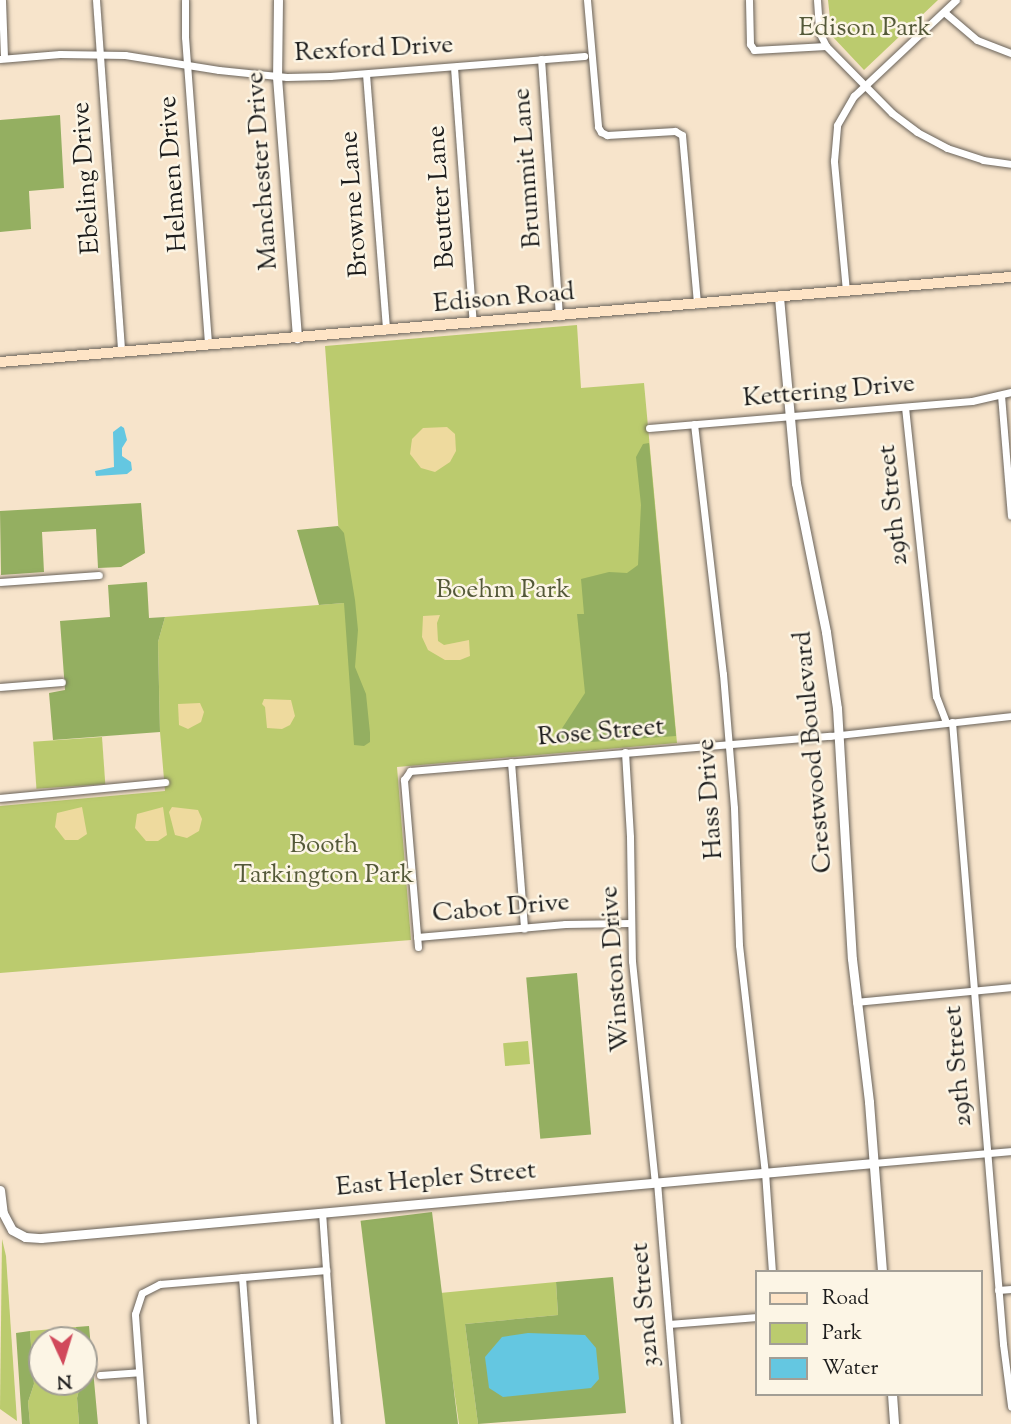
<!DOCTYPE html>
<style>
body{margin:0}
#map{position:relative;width:1011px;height:1424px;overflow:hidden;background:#f7e4cb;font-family:"Sorts Mill Goudy",serif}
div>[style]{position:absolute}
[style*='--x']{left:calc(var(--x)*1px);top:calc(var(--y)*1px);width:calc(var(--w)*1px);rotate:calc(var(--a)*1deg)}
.green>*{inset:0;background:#bbcb6e;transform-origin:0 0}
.forest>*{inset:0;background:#94af61;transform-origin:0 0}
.sand>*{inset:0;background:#eeda9e}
.water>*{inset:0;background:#64c7e1}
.roads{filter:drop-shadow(0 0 2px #696259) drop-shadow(0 0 2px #696259)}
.minor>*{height:7px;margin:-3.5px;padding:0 3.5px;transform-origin:3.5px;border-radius:3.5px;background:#fff}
.tertiary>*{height:9px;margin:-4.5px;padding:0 4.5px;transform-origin:4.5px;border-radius:4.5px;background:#fff}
.secondary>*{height:10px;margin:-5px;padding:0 5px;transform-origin:5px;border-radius:5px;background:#fee4c6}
span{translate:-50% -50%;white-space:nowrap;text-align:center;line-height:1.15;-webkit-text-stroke:5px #fcf5e5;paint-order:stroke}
.park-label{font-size:26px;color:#545939}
.street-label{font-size:26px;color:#1c1c1c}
.legend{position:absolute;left:755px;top:1270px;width:228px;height:126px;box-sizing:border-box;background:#fcf5e5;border:2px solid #a29e95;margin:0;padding:9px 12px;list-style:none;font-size:21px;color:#1c1c1c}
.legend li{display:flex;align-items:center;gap:14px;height:35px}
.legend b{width:35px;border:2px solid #a29e95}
.north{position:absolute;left:28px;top:1326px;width:70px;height:70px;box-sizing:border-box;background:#fcf5e5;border:2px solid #a29e95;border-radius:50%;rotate:176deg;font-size:19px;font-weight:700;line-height:28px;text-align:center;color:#1c1c1c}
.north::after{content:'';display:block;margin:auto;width:24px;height:32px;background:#d1495b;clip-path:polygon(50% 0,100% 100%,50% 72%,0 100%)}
</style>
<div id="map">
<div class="green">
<i style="clip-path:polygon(828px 0,938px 0,864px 70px,832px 36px)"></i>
<i style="clip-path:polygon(577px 325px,581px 388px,644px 383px,677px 743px,397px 767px,411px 940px,0 973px,0 806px,165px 791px,160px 732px,158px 642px,165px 617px,344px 603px,325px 346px)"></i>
<i style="left:102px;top:737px;width:47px;height:69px;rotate:86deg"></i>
<i style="left:528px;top:1041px;width:23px;height:25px;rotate:85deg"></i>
<i style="clip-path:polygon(2px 1239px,6px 1256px,17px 1421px,0 1409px)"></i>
<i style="clip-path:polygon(556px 1282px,558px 1315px,465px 1324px,478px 1424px,459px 1424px,440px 1293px)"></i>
<i style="clip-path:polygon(76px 1327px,77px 1340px,42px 1340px,42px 1382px,81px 1382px,77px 1398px,79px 1424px,30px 1424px,28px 1402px,34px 1384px,30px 1331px)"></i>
</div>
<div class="forest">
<i style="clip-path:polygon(60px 115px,64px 188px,29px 191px,31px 229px,0 232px,0 120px)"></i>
<i style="clip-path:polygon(649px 443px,676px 736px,562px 744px,557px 740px,559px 733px,585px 693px,577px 614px,584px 614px,581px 579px,609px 572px,627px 573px,638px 565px,641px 505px,636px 457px,643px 444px)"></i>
<i style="clip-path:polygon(141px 503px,145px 553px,121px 567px,98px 568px,96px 529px,42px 532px,44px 572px,1px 575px,0 511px)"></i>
<i style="clip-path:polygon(338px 526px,344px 533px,355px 600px,358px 630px,355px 667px,366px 694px,370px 733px,370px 742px,364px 746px,354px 745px,344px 603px,319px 605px,297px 530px)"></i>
<i style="clip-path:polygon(147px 582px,149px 618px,165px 617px,158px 642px,160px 732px,53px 740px,49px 693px,65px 690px,60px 621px,110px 617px,108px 585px)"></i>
<i style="left:577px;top:973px;width:162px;height:51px;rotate:85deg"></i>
<i style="left:432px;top:1212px;width:214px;height:72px;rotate:83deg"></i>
<i style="clip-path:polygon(613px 1277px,626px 1413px,478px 1424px,465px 1324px,558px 1315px,556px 1282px)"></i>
<i style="clip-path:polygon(89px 1326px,98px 1424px,79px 1424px,77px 1398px,81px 1382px,84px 1382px,84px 1340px,77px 1340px,76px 1327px)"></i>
<i style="clip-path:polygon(30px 1331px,34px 1384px,28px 1402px,30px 1424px,22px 1424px,16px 1333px)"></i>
</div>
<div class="sand">
<i style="clip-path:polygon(447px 427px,455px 434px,456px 451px,450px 462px,435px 472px,421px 468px,410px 454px,412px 439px,423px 428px)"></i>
<i style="clip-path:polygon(440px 615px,437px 623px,438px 641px,444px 645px,469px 640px,470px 656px,460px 660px,445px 660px,428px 650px,422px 637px,423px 616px)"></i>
<i style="clip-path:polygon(264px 699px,291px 700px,295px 716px,290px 725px,282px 729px,267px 728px,265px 707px,262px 704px)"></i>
<i style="clip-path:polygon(200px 703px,204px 712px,201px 722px,188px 729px,179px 725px,178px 704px)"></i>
<i style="clip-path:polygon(82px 807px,87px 834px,78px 840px,65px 840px,55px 827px,57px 813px)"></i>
<i style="clip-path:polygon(163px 807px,167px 835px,158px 841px,146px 841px,135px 828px,137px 814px)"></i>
<i style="clip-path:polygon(172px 807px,198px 810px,202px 819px,199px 831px,187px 838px,175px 835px,169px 812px)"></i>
</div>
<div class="water">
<i style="clip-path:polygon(121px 426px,124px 428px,127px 440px,122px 448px,122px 456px,131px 462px,132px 470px,127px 474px,96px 476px,95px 471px,114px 467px,113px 432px)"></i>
<i style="clip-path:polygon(528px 1333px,585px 1335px,596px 1348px,599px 1379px,591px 1388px,503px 1397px,489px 1388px,485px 1357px,502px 1337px)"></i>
</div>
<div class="roads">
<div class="minor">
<i style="--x:2;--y:0;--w:58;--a:88"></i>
<i style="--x:96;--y:0;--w:354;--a:85.9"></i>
<i style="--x:185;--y:0;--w:37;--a:90"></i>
<i style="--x:185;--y:37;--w:309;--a:85.7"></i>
<i style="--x:587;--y:0;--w:127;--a:85"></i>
<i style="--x:598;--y:127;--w:6;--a:59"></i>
<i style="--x:601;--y:132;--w:7;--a:27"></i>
<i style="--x:607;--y:135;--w:68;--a:-3.4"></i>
<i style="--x:675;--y:131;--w:8;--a:30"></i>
<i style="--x:682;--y:135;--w:170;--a:84.9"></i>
<i style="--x:749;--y:0;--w:44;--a:88.7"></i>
<i style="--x:750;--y:44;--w:7;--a:56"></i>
<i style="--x:754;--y:50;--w:72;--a:-3.2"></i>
<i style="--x:817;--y:0;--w:32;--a:86"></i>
<i style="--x:819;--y:32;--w:16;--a:63"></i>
<i style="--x:826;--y:46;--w:94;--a:45.4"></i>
<i style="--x:892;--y:113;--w:31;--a:37"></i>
<i style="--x:917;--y:132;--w:34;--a:28"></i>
<i style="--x:947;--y:148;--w:38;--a:18"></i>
<i style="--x:983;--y:160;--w:28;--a:8"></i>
<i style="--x:944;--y:12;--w:43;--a:40.3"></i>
<i style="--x:977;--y:40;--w:36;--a:21"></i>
<i style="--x:0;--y:59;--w:60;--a:-4.8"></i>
<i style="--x:60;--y:54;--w:65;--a:0.9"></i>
<i style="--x:125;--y:55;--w:95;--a:9.1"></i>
<i style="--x:219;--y:70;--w:68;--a:5.9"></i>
<i style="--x:287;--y:77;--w:43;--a:-1.3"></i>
<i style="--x:330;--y:76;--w:255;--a:-4.5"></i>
<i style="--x:541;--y:59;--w:258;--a:86"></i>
<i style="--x:454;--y:67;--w:257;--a:85.8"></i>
<i style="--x:366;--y:74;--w:257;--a:85.5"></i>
<i style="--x:846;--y:291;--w:131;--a:-95.3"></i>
<i style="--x:834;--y:161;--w:36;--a:-85"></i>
<i style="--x:837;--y:125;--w:34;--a:-60"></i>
<i style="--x:854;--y:96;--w:140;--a:-43.3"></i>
<i style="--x:1001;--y:395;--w:121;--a:85.3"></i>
<i style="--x:905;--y:407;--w:291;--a:83.9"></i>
<i style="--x:936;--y:696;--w:28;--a:69"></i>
<i style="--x:694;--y:424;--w:252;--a:83.4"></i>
<i style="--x:723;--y:674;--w:134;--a:85.3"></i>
<i style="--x:734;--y:808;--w:137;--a:87.9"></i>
<i style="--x:739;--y:945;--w:228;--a:83.5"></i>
<i style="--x:765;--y:1172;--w:100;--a:86"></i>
<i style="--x:649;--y:428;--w:324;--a:-4.8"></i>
<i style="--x:972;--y:401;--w:40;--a:-13"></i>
<i style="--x:0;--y:582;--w:99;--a:-4"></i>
<i style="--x:0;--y:687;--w:62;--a:-4.6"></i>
<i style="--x:952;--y:722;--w:624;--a:85.31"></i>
<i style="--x:1003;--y:1344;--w:63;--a:82.6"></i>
<i style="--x:625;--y:752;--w:85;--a:86.6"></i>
<i style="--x:630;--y:837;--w:124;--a:89.1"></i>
<i style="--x:632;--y:961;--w:222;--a:84.1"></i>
<i style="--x:511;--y:762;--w:167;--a:85.5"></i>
<i style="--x:0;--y:798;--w:166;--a:-5.5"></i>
<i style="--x:417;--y:937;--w:149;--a:-5"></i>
<i style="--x:565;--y:924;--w:65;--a:-0.9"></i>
<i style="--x:418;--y:947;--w:168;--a:-94.8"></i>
<i style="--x:404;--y:780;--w:11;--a:-56"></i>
<i style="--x:410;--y:771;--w:421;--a:-4.8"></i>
<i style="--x:830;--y:736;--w:182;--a:-6.3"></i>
<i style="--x:856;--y:1002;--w:156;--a:-5.5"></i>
<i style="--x:874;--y:1163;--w:138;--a:-5"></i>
<i style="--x:657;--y:1182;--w:243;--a:85.3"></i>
<i style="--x:322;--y:1212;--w:213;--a:86"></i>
<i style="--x:242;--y:1277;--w:147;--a:85.7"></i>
<i style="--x:998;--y:1290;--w:13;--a:-4"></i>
<i style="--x:669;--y:1324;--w:88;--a:-4.5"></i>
<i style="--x:100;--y:1375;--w:39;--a:-4"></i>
<i style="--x:143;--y:1424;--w:110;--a:-94.2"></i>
<i style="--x:135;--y:1314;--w:22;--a:-72"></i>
<i style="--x:142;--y:1293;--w:20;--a:-27"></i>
<i style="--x:160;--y:1284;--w:167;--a:-4.8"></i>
</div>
<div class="tertiary">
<i style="--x:278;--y:0;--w:77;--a:90.7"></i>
<i style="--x:277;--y:77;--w:262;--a:85.6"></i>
<i style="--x:779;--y:297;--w:187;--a:84.8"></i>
<i style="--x:796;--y:483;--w:152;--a:78.6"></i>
<i style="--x:826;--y:632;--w:77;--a:81.8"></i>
<i style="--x:837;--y:708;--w:251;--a:86.6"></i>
<i style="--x:852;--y:959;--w:144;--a:83.2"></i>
<i style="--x:869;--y:1102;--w:170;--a:85.6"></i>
<i style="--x:0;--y:1190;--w:23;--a:83"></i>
<i style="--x:3;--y:1213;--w:19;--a:62"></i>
<i style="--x:12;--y:1230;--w:15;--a:28"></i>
<i style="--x:25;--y:1237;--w:16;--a:4"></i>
<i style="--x:41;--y:1238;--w:836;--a:-5.14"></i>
<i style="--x:892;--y:1394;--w:30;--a:86"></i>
</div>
<div class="secondary">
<i style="--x:0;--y:362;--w:1015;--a:-4.81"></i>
</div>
</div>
<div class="park-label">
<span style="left:865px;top:29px">Edison Park</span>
<span style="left:503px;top:591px">Boehm Park</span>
<span style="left:324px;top:861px">Booth<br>Tarkington Park</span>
</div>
<div class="street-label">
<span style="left:374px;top:50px;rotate:-3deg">Rexford Drive</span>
<span style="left:528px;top:168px;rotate:-94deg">Brummit Lane</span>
<span style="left:263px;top:171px;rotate:-94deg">Manchester Drive</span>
<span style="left:174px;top:174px;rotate:-94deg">Helmen Drive</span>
<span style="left:87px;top:178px;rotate:-94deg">Ebeling Drive</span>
<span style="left:442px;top:197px;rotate:-94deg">Beutter Lane</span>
<span style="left:355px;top:204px;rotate:-94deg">Browne Lane</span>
<span style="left:504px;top:299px;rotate:-5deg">Edison Road</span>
<span style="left:829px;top:392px;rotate:-5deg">Kettering Drive</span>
<span style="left:894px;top:505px;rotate:-96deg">29th Street</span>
<span style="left:601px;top:733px;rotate:-5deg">Rose Street</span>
<span style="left:814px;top:752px;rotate:-95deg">Crestwood Boulevard</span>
<span style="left:711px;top:799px;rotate:-94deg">Hass Drive</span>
<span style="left:501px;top:909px;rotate:-5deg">Cabot Drive</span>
<span style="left:616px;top:969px;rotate:-94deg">Winston Drive</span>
<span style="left:959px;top:1066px;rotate:-95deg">29th Street</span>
<span style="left:436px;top:1180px;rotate:-5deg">East Hepler Street</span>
<span style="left:646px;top:1305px;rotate:-95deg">32nd Street</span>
</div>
<ul class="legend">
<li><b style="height:9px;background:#fee4c6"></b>Road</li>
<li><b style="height:19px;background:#bbcb6e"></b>Park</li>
<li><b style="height:19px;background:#64c7e1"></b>Water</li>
</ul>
<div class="north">N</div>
</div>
